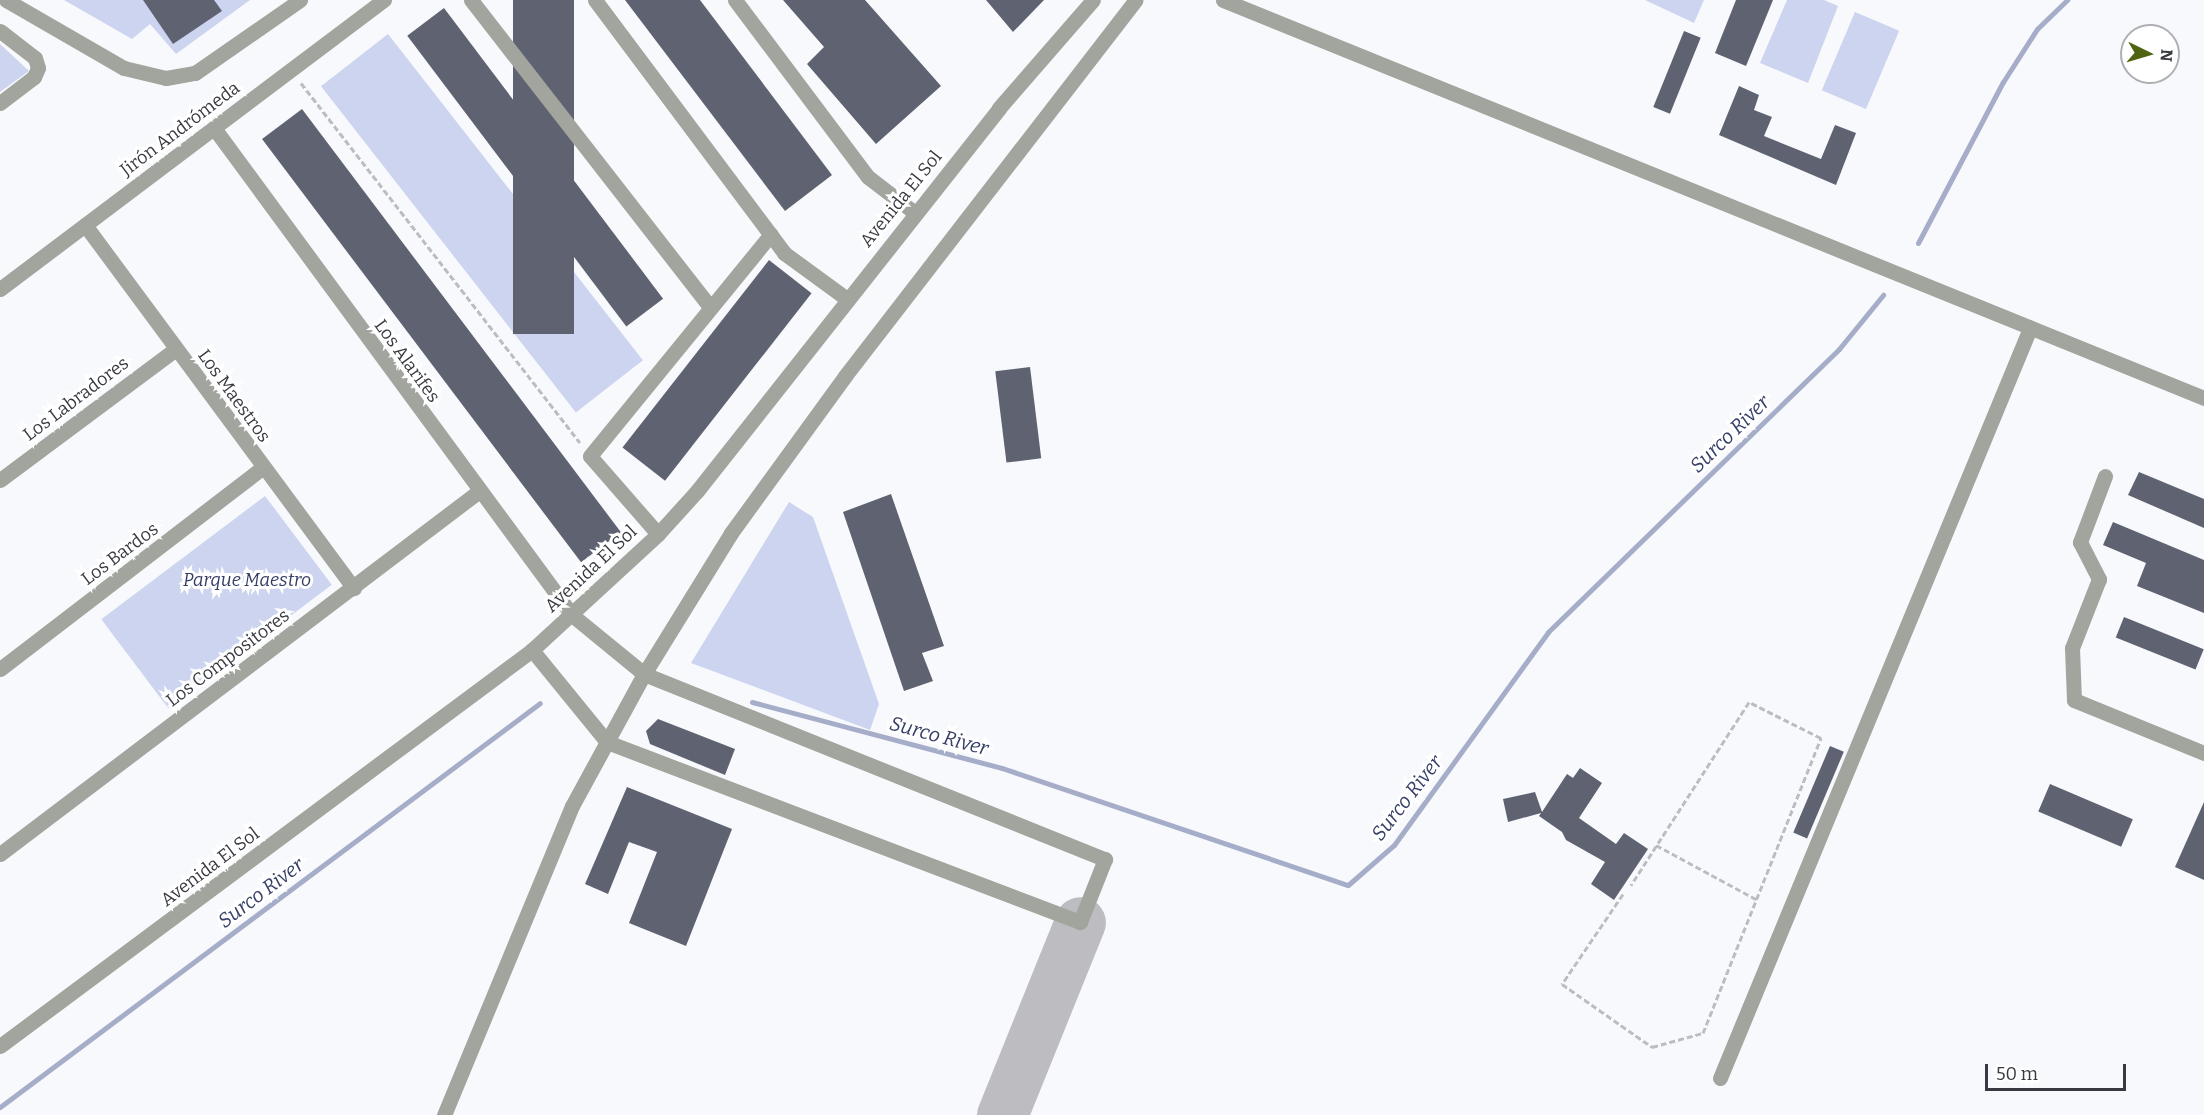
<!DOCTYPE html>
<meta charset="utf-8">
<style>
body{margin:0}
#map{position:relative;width:2204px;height:1115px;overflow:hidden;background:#f8f9fc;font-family:Bitter,serif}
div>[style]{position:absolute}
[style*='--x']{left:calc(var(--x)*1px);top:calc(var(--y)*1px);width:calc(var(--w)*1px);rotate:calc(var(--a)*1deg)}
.green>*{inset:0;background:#ccd4ef;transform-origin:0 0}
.stream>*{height:5px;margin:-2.5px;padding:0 2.5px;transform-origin:2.5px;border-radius:2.5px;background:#a5adc8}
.taxiway>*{height:51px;margin:-25.5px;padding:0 25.5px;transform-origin:25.5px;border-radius:25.5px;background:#bcbcc1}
.building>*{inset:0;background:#5f6371;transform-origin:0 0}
.path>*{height:3px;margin-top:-1.5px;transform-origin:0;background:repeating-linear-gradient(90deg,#bbbdc1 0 6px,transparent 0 9px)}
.minor>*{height:15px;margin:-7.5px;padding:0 7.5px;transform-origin:7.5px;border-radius:7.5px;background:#a2a59e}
span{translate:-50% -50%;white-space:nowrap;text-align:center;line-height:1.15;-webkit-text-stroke:6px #fff;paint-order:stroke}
.street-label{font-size:18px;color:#383a41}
.park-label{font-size:18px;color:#333c64;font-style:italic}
.water-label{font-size:20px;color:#374068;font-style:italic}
.north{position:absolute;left:2120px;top:24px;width:60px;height:60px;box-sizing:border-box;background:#fff;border:2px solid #afb0b3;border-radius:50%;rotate:95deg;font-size:16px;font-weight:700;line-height:24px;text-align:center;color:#383a41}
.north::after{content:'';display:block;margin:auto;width:21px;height:27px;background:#4e6411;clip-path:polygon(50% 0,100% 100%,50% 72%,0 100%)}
.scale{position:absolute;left:1985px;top:1064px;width:141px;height:27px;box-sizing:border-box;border:3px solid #383a41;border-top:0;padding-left:8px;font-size:18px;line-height:21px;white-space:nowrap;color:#383a41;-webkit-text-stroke:4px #fff;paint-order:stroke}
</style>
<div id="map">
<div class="green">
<i style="clip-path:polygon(64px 0,250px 0,176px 54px,150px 24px,132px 39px)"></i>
<i style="clip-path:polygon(1645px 0,1704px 0,1694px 23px)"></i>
<i style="clip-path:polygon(1787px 0,1824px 0,1838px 6px,1808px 83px,1760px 63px)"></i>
<i style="left:1855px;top:12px;width:48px;height:85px;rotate:23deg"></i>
<i style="left:388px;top:34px;width:414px;height:85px;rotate:52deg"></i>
<i style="clip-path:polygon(0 44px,29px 71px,0 92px)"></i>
<i style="left:265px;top:496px;width:111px;height:205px;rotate:53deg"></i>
<i style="clip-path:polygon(789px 502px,813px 517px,879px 704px,870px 730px,691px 663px)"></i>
</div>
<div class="stream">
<i style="--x:1918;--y:243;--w:182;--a:-62.2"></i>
<i style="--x:2003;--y:82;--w:63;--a:-57.3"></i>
<i style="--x:2037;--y:29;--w:42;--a:-44"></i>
<i style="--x:752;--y:702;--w:259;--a:14.8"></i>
<i style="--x:1002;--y:768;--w:365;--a:18.7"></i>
<i style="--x:1348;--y:885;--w:61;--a:-41"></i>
<i style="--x:1394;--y:845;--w:263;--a:-54.1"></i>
<i style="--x:1548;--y:632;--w:406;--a:-44.2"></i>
<i style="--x:1839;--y:349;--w:70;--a:-50.8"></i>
<i style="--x:0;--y:1107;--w:674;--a:-36.8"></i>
</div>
<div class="taxiway">
<i style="--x:1002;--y:1115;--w:208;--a:-68"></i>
</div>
<div class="building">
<i style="clip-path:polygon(143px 0,214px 0,222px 11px,173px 44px)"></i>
<i style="left:513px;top:0;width:61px;height:334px"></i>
<i style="clip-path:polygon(625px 0,700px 0,832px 175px,785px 211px)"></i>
<i style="clip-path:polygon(783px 0,865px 0,941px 86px,876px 144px,807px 64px,824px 47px)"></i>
<i style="clip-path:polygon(986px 0,1044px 0,1013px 32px)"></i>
<i style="clip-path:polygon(1736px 0,1773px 0,1746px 66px,1715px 53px)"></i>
<i style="left:444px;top:8px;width:364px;height:46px;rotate:53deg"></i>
<i style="left:1684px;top:31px;width:18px;height:82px;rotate:22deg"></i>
<i style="clip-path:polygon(1739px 86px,1759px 95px,1754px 110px,1772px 117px,1764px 136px,1821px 159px,1835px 125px,1856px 133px,1836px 185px,1719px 135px)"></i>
<i style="left:302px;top:109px;width:530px;height:50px;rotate:53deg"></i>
<i style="left:769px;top:260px;width:54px;height:238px;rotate:38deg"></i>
<i style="left:1030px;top:367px;width:92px;height:35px;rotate:83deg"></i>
<i style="clip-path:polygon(2139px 472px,2204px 499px,2204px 528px,2128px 495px)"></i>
<i style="clip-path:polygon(891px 494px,944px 646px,922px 653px,933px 681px,904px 691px,843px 512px)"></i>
<i style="clip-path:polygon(2113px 522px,2204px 560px,2204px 613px,2137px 586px,2146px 563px,2103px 545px)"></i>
<i style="left:2124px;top:617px;width:86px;height:22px;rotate:22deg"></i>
<i style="clip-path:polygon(658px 719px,735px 749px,725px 775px,650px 744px,646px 731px)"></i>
<i style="left:1830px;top:746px;width:15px;height:94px;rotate:23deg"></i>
<i style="clip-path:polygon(1580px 768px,1602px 783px,1579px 818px,1616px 844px,1624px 833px,1648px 849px,1614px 900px,1591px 884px,1605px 862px,1566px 840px,1562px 832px,1539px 816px,1541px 813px,1508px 822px,1503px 799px,1535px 792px,1542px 812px,1567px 774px,1573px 778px)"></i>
<i style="left:2050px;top:784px;width:90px;height:30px;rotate:23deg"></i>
<i style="clip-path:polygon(627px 787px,732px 829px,686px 946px,629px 923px,657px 852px,629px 842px,608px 894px,585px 884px)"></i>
<i style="clip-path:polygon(2204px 802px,2204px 880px,2175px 867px)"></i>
</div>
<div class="path">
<i style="--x:301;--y:83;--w:455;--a:52.2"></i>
<i style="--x:1656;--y:845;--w:114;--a:28.4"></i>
<i style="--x:1623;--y:894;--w:109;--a:124.1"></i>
<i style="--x:1562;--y:984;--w:110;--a:35"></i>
<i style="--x:1652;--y:1047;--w:53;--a:-15.4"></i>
<i style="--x:1703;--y:1033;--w:318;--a:-68.2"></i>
<i style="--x:1821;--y:738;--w:80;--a:-153.4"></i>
<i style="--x:1749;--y:702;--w:218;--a:122.8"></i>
</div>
<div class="minor">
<i style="--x:6;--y:0;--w:136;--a:30"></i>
<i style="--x:124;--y:68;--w:43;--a:13.4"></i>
<i style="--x:166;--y:78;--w:29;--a:-10"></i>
<i style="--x:195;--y:73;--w:128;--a:-34.8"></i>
<i style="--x:471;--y:0;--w:389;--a:52.1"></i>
<i style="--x:595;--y:0;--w:316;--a:53.2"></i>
<i style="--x:784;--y:253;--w:78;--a:36.1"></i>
<i style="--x:735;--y:0;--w:221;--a:53.1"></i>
<i style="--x:868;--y:177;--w:59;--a:37.5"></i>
<i style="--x:1223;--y:0;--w:1059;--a:22.08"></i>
<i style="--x:0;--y:31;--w:44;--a:37.6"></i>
<i style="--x:35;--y:58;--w:10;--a:73"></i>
<i style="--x:38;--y:68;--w:10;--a:114"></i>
<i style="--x:34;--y:77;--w:43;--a:142.6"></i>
<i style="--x:214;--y:128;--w:604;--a:53.68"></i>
<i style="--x:572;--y:615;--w:93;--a:39.3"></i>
<i style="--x:644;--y:674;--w:497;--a:21.9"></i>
<i style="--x:1105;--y:859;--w:68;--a:111.6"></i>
<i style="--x:1080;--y:922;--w:506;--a:-159.17"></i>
<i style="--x:607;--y:742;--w:119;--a:-129.2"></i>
<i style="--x:85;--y:225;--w:452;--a:53.5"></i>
<i style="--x:0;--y:289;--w:481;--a:-37"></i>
<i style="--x:2105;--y:476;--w:71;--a:110.7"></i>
<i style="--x:2080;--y:542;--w:42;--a:62.8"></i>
<i style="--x:2099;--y:579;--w:74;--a:111.4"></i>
<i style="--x:2072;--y:648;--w:52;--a:87.8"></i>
<i style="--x:2074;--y:700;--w:140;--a:22.2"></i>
<i style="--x:0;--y:480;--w:219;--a:-36.7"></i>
<i style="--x:658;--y:534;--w:103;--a:-131.1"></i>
<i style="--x:590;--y:456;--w:286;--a:-50.8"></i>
<i style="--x:0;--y:669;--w:330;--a:-37.5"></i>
<i style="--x:0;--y:854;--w:600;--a:-37.14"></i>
<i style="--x:0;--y:1046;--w:663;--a:-36.66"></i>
<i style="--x:532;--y:650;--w:171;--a:-42.6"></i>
<i style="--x:658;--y:534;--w:58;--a:-47.8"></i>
<i style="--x:697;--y:491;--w:488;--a:-51.7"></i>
<i style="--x:999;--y:108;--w:143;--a:-49"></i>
<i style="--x:1720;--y:1078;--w:812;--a:-67.54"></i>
<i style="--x:444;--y:1115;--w:334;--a:-67.5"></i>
<i style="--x:572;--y:806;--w:150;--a:-61.4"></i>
<i style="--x:644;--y:674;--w:166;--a:-58.3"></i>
<i style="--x:731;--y:533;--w:194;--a:-54"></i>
<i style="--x:845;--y:376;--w:475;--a:-52.3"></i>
</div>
<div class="street-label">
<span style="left:180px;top:129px;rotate:-37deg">Jirón Andrómeda</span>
<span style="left:901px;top:199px;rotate:-51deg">Avenida El Sol</span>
<span style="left:407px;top:361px;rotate:54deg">Los Alarifes</span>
<span style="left:234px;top:396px;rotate:54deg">Los Maestros</span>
<span style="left:76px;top:399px;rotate:-37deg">Los Labradores</span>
<span style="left:120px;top:554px;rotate:-37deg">Los Bardos</span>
<span style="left:591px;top:569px;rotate:-43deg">Avenida El Sol</span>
<span style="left:228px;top:658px;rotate:-37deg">Los Compositores</span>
<span style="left:210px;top:867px;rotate:-37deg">Avenida El Sol</span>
</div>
<div class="park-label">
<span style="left:247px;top:580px">Parque Maestro</span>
</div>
<div class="water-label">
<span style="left:1730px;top:434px;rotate:-44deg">Surco River</span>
<span style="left:939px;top:736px;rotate:15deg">Surco River</span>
<span style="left:1407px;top:798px;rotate:-52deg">Surco River</span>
<span style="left:261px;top:893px;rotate:-37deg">Surco River</span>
</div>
<div class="north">N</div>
<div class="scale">50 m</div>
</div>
